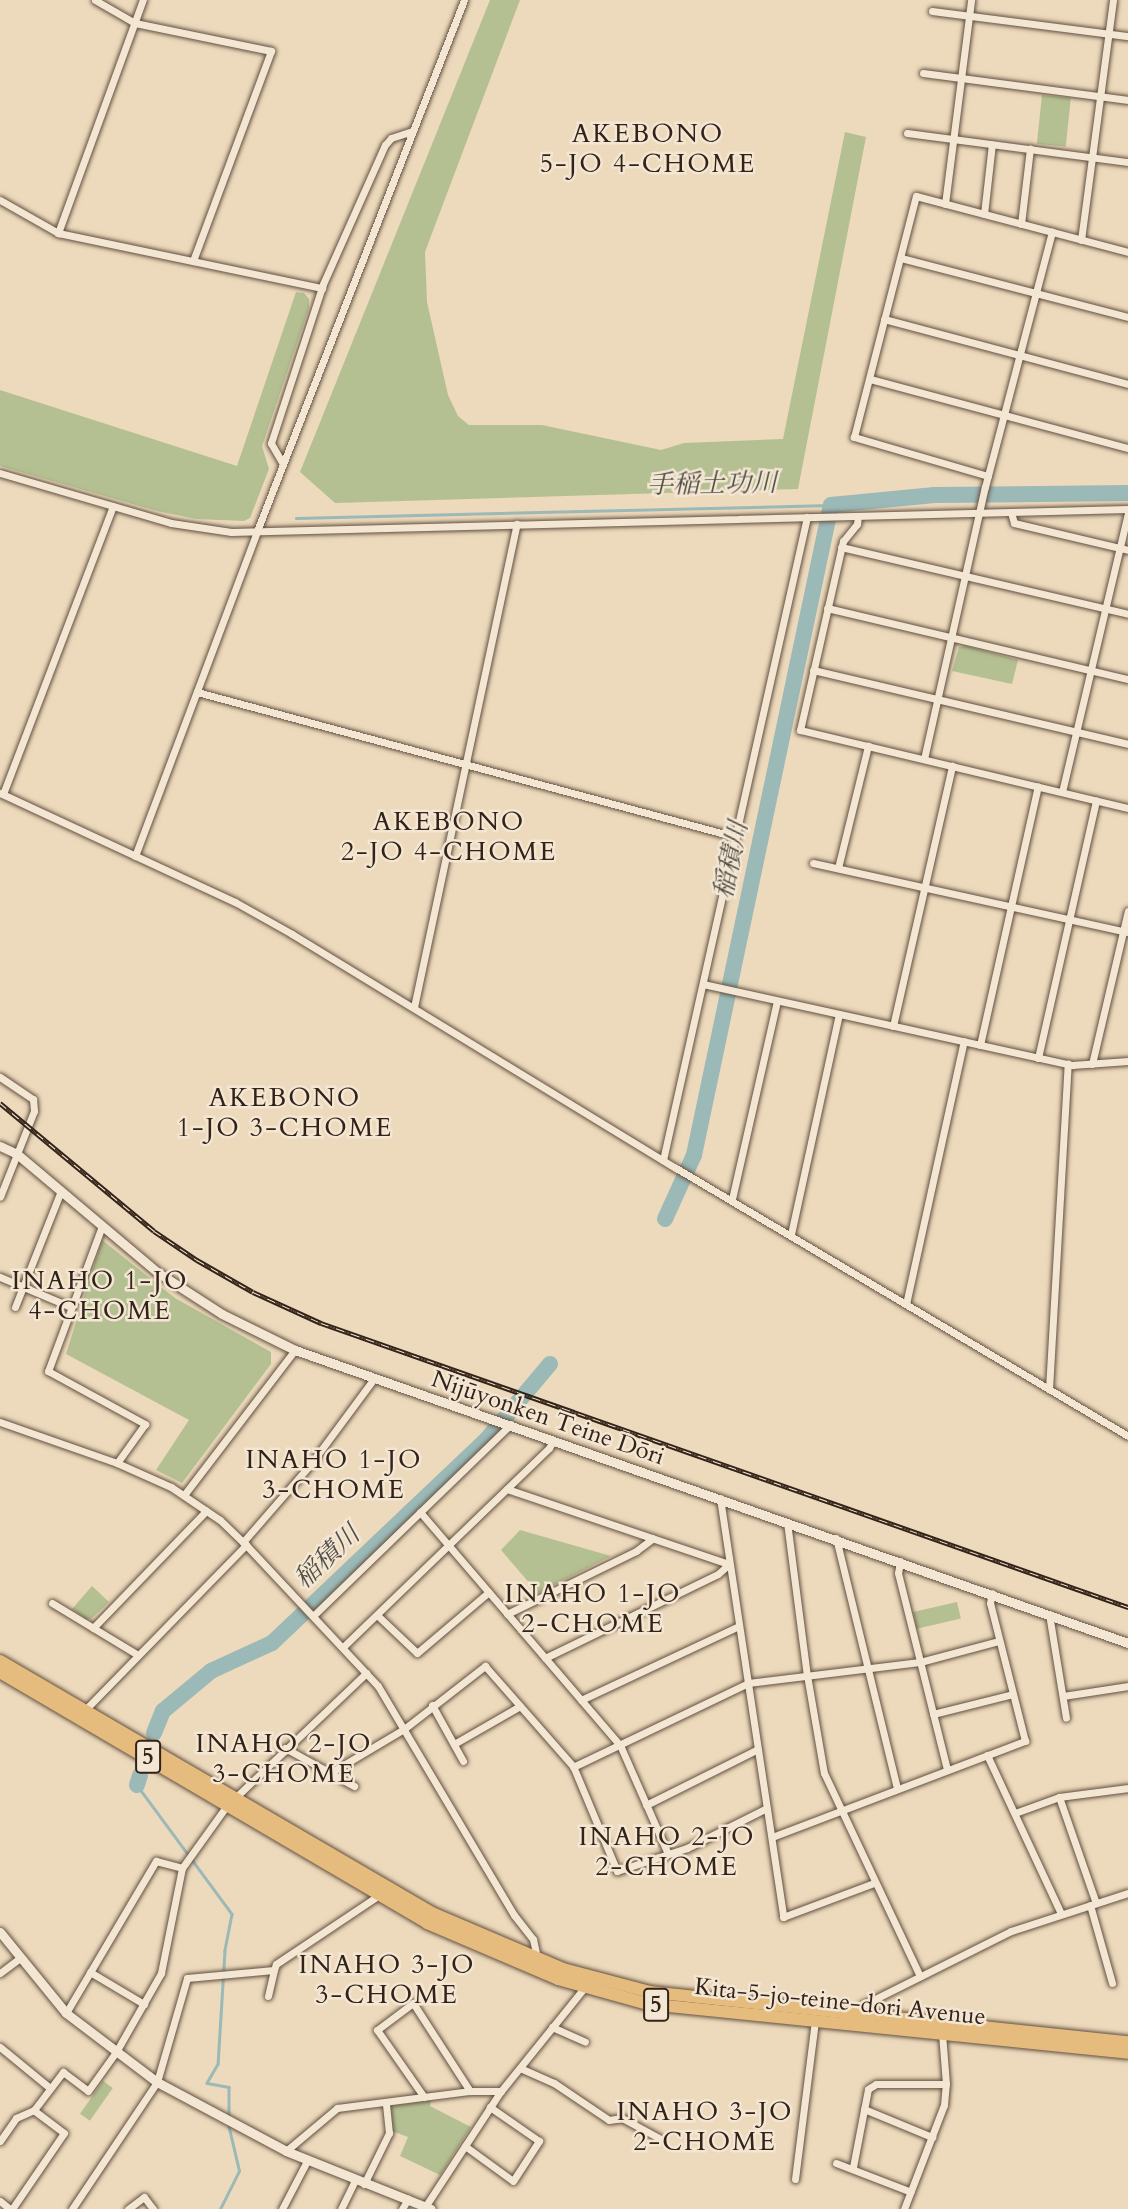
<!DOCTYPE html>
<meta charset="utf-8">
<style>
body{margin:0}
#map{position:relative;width:1128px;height:2209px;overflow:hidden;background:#edd9bb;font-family:Cardo,"Noto Serif JP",serif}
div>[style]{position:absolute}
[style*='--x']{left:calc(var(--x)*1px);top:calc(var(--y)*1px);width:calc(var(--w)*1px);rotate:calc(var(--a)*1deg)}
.green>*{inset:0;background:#b5c092;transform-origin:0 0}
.stream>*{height:2.5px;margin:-1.25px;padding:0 1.25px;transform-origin:1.25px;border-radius:1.25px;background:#9bb9b7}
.river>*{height:16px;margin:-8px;padding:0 8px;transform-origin:8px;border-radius:8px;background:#9bb9b7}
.roads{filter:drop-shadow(0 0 2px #615041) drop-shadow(0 0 2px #615041)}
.minor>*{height:7px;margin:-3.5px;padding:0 3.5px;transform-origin:3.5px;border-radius:3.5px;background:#f3e6d3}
.tertiary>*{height:9px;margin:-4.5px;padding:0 4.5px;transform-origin:4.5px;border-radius:4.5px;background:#f3e6d3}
.trunk>*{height:12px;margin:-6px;padding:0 6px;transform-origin:6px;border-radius:6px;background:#e6bc7e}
.rail>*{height:5px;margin-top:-2.5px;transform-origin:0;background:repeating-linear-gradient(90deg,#f3e6d3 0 8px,#322218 0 16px);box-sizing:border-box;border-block:2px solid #322218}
span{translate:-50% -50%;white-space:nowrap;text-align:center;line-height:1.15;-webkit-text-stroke:5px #f3e6d3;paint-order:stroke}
.shield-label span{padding:2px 5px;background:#f3e6d3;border:2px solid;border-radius:5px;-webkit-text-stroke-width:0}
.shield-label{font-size:23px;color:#322218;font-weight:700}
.street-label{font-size:24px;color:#322218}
.neighbourhood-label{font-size:26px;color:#322218;letter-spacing:2px}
.water-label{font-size:26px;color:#524f48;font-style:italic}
</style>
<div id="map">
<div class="green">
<i style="clip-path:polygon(490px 0,520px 0,425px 252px,427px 302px,448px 395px,458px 416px,469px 425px,542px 425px,661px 450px,684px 443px,783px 439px,845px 132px,866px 137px,798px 489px,335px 503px,300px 472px)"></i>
<i style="left:1042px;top:95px;width:29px;height:49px;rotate:6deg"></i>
<i style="clip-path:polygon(296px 292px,304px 293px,309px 299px,309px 308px,262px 446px,269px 469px,250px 518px,244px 521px,196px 519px,157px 511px,0 466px,0 390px,237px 466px)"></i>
<i style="clip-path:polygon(966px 646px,1018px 660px,1012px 684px,952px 671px,959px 647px)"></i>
<i style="clip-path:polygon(102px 1240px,175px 1298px,271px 1352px,271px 1364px,182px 1483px,156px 1470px,189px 1420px,66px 1354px)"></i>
<i style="clip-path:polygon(520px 1530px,611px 1556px,538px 1593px,501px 1550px)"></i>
<i style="clip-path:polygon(92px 1586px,109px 1602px,91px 1619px,86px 1619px,72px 1609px)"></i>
<i style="left:957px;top:1602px;width:17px;height:45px;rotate:77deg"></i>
<i style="left:103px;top:2081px;width:12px;height:40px;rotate:35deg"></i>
<i style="clip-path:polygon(431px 2100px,430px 2106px,471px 2127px,440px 2175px,400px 2156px,408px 2137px,392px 2131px,391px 2106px)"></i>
</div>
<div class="stream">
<i style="--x:296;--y:518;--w:535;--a:-1.39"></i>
<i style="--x:137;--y:1785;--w:160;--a:53.6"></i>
<i style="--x:232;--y:1914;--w:38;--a:101"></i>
<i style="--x:225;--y:1951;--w:113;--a:93.5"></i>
<i style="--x:218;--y:2064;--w:22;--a:120"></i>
<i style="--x:207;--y:2083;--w:22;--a:10"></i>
<i style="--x:229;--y:2087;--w:30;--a:90"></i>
<i style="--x:220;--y:2209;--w:42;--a:-63.4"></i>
<i style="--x:239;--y:2171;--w:48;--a:-103.2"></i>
</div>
<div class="river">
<i style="--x:665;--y:1219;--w:70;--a:-65.6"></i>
<i style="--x:694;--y:1155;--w:664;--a:-78.1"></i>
<i style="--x:831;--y:505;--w:104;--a:-5.5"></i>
<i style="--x:935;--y:495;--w:193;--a:-0.6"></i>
<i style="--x:154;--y:1733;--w:24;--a:-68"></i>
<i style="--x:163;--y:1711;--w:62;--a:-39.8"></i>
<i style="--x:211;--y:1671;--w:67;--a:-24.7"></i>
<i style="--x:272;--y:1643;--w:296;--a:-43.5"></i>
<i style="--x:487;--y:1439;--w:98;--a:-50"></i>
<i style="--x:137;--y:1785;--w:10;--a:-73"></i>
</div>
<div class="roads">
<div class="minor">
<i style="--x:95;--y:0;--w:46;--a:29.9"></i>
<i style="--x:135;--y:23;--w:139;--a:11.6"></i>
<i style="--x:271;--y:51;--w:224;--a:110.4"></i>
<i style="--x:932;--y:11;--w:198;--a:7.3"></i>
<i style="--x:923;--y:73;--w:207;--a:7.5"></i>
<i style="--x:907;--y:133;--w:223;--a:7.5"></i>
<i style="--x:0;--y:200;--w:67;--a:29.6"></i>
<i style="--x:58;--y:233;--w:270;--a:11.8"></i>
<i style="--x:945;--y:204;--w:206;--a:-82.7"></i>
<i style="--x:984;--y:214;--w:70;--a:-83.5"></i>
<i style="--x:1021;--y:224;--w:76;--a:-83.2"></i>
<i style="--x:58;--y:233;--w:248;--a:-70"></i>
<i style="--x:1081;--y:240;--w:242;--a:-82.4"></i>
<i style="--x:901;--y:258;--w:235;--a:14.6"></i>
<i style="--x:884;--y:319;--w:253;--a:14.9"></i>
<i style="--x:870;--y:379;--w:267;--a:15"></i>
<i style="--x:283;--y:464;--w:24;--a:-120"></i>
<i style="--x:271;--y:443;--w:167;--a:-71.9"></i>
<i style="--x:323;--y:284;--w:152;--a:-66"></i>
<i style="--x:385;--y:145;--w:9;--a:-49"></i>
<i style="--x:391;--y:138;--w:23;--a:-18"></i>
<i style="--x:0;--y:473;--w:178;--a:16.3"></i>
<i style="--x:171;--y:523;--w:61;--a:8.5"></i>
<i style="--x:231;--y:532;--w:897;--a:-1.47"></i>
<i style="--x:988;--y:476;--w:140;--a:-163.8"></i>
<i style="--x:854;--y:437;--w:249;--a:-75.6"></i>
<i style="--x:916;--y:196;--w:219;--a:14.8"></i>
<i style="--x:1011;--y:512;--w:11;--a:75"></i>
<i style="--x:1014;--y:523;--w:117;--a:13.3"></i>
<i style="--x:858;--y:516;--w:8;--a:97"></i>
<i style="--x:857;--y:524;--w:22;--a:129"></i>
<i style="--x:843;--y:541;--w:194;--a:102.8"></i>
<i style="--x:800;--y:730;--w:337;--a:13.4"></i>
<i style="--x:841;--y:547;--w:295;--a:13.1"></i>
<i style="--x:827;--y:608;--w:309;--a:13.3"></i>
<i style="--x:813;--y:670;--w:324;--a:13.2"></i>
<i style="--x:197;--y:692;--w:558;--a:15.06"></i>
<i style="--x:924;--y:759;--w:279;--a:-77.4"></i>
<i style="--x:985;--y:487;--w:264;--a:-75.3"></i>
<i style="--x:1062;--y:792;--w:287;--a:-76.7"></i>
<i style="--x:0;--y:793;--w:259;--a:24.9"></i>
<i style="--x:235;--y:902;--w:65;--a:29.3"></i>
<i style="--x:292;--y:934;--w:450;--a:31.4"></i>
<i style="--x:676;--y:1168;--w:525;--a:30.66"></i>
<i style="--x:3;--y:794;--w:308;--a:-69.1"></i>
<i style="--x:135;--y:856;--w:347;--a:-69.4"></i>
<i style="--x:257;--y:531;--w:570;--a:-68.7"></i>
<i style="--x:813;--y:863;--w:322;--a:12.4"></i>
<i style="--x:838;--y:868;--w:126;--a:-76.2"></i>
<i style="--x:703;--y:984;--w:378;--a:12.4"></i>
<i style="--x:1072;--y:1065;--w:56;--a:-4.1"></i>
<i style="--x:414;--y:1007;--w:494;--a:-78"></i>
<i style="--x:893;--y:1026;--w:267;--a:-77.2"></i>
<i style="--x:980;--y:1045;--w:265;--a:-77.4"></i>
<i style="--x:1038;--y:1058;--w:264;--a:-77.3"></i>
<i style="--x:1092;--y:1064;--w:157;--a:-76.8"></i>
<i style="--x:0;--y:1077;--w:40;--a:34"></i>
<i style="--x:33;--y:1099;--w:12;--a:85"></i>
<i style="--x:34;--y:1111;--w:92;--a:111.6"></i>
<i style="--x:663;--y:1160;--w:659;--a:-77.38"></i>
<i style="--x:732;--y:1199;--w:203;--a:-77.2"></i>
<i style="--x:102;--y:1226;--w:155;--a:110.4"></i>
<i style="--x:48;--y:1371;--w:111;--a:28.7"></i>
<i style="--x:145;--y:1424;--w:48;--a:125.7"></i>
<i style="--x:791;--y:1234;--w:225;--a:-77.7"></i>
<i style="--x:0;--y:1277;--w:77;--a:22.9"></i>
<i style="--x:906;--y:1304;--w:269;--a:-77.6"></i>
<i style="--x:15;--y:1307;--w:125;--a:-68.4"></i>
<i style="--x:1049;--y:1389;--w:326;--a:-86.7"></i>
<i style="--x:0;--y:1422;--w:124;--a:19.3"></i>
<i style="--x:117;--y:1463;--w:59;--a:24"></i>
<i style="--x:171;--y:1487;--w:59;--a:34"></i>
<i style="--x:220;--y:1520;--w:36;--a:44"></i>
<i style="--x:246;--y:1545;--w:193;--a:46.9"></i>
<i style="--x:378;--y:1686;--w:266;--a:59.3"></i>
<i style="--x:514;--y:1915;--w:31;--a:52"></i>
<i style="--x:533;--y:1939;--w:19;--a:78"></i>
<i style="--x:507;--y:1489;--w:234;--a:18.7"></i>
<i style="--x:184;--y:1495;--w:183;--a:-52.6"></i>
<i style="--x:720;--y:1498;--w:424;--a:81.4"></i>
<i style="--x:783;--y:1917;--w:97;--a:-20.5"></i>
<i style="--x:420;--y:1512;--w:307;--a:49.4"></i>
<i style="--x:620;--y:1745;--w:119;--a:66.2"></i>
<i style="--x:787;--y:1522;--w:154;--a:82.6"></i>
<i style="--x:807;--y:1675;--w:99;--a:80.2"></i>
<i style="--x:824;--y:1773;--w:225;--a:64.7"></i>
<i style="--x:836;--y:1538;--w:258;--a:76.3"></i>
<i style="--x:243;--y:1542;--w:102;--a:-49"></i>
<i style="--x:310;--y:1465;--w:109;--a:-53.5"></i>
<i style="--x:900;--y:1561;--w:12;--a:99"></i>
<i style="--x:898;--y:1573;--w:203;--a:76"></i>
<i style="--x:52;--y:1603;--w:100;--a:31.2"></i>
<i style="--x:507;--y:1614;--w:144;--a:-26"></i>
<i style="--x:636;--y:1551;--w:21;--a:-37"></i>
<i style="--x:1049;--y:1614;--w:105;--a:80.7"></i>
<i style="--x:314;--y:1615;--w:274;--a:-44.1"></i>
<i style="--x:377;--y:1615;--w:55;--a:43.5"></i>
<i style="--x:417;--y:1653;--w:94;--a:-40.3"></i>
<i style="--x:93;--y:1628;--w:163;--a:-46"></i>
<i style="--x:343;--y:1647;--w:286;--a:-44"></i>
<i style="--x:549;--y:1448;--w:8;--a:-60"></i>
<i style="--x:545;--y:1658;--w:192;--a:-25.9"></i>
<i style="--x:718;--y:1574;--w:15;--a:-42"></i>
<i style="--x:1063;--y:1696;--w:66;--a:-8.7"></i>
<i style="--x:581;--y:1700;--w:174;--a:-25.1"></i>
<i style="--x:432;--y:1705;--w:64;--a:61"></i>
<i style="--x:85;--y:1710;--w:231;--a:-45.7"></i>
<i style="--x:933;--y:1714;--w:82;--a:-14"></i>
<i style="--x:454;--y:1744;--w:76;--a:-29.9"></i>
<i style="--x:285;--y:1748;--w:79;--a:28.8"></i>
<i style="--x:987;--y:1755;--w:175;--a:65"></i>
<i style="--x:573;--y:1767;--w:194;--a:-25.6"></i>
<i style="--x:748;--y:1683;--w:173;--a:-7"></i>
<i style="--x:920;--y:1662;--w:82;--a:-14.9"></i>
<i style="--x:330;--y:1773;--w:86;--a:-30.7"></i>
<i style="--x:404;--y:1729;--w:103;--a:-37.9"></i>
<i style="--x:485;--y:1666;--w:133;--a:48.7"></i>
<i style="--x:573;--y:1766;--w:114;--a:67.3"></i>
<i style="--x:617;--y:1871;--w:74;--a:-18.2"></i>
<i style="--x:687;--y:1848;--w:89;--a:-26.6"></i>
<i style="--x:236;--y:1797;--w:180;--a:-43.6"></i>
<i style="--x:1059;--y:1797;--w:112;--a:70.8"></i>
<i style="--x:646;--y:1805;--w:125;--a:-26.6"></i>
<i style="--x:1015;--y:1813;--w:47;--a:-20"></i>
<i style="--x:1059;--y:1797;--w:70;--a:-7.4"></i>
<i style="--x:772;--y:1837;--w:271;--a:-20.8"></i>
<i style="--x:1025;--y:1741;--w:142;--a:-104.2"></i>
<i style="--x:990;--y:1603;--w:10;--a:-79"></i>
<i style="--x:1090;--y:1905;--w:81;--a:74.2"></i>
<i style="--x:90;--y:1972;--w:63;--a:30.7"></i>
<i style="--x:0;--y:1973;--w:26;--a:-37"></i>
<i style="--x:268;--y:1996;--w:27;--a:-77"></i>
<i style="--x:66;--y:2013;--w:177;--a:-59.4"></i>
<i style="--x:156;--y:1861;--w:27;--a:15"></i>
<i style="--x:859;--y:2016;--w:12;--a:-70"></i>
<i style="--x:863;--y:2005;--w:165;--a:-26.6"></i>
<i style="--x:1011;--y:1931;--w:123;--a:-18"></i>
<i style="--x:552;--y:2027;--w:36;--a:24"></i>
<i style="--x:0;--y:2047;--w:65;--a:39.4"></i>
<i style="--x:520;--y:2068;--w:37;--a:24"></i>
<i style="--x:554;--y:2083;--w:66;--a:33.9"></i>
<i style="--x:609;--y:2120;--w:13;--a:-9"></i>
<i style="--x:622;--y:2118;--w:42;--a:28.4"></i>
<i style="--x:424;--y:2097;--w:82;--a:-125"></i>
<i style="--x:377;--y:2030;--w:45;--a:-36.9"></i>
<i style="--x:413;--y:2003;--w:105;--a:57.1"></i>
<i style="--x:864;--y:2109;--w:74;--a:22.4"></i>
<i style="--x:0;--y:2141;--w:28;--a:-55"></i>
<i style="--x:16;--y:2118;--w:20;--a:-24"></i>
<i style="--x:34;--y:2110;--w:48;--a:-52.7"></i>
<i style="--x:63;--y:2072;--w:31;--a:37"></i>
<i style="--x:88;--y:2091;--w:48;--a:-54.3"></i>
<i style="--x:116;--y:2052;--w:91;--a:-60.3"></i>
<i style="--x:161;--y:1973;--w:107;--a:-78.7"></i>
<i style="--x:182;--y:1868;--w:79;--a:-54.3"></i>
<i style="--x:465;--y:2146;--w:59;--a:36.1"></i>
<i style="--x:513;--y:2181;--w:48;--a:-57"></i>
<i style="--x:539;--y:2141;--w:60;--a:-145.2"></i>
<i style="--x:286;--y:2151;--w:67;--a:-40.1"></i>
<i style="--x:337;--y:2108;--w:133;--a:-7.3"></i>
<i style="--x:469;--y:2091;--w:32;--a:0"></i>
<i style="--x:836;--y:2163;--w:80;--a:21.1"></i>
<i style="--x:853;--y:2167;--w:79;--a:-79.1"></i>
<i style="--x:868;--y:2089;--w:9;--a:-32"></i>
<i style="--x:876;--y:2084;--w:70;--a:0"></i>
<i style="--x:795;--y:2179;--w:159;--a:-82.8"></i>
<i style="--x:364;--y:2184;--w:57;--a:-63.9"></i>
<i style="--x:389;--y:2133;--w:31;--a:-96"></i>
<i style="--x:0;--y:2201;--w:13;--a:39"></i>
<i style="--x:425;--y:2207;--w:139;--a:-56.8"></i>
<i style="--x:501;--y:2091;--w:132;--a:-51.1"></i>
<i style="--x:12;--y:2209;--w:92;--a:-55.6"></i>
<i style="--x:64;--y:2133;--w:38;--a:-143"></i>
<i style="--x:72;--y:2209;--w:153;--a:-56.2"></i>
<i style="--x:157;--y:2082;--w:108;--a:-73.9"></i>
<i style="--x:187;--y:1978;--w:87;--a:-5.3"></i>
<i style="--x:274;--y:1970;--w:6;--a:-72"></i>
<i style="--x:276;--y:1964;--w:128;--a:-33.8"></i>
<i style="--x:128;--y:2209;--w:20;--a:-37"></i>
<i style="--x:144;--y:2197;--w:15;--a:53"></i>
<i style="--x:282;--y:2209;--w:54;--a:-62.5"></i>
<i style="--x:341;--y:2209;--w:32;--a:-64"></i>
<i style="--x:402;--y:2209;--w:12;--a:-59"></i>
<i style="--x:904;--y:2209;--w:111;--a:-69"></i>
<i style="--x:944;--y:2105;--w:21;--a:-85"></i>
<i style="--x:946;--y:2084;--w:51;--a:-94.5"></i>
</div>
<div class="tertiary">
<i style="--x:0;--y:1146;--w:19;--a:25"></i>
<i style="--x:17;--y:1154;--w:183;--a:40.1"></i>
<i style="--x:157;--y:1272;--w:77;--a:32.9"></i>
<i style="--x:222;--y:1314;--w:81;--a:26.3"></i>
<i style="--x:295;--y:1350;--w:883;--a:19.38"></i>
<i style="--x:0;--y:1932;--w:104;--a:50.8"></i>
<i style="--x:66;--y:2013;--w:114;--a:37.2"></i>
<i style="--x:157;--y:2082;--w:146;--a:28.1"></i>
<i style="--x:286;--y:2151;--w:156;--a:21.8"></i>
</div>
<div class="trunk">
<i style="--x:0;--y:1661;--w:500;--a:30.26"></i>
<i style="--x:432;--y:1913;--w:142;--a:23.1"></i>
<i style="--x:563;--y:1969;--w:90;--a:14.8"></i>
<i style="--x:650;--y:1992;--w:481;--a:6"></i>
<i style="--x:0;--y:1672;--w:495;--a:30.4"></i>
<i style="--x:427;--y:1923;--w:142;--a:23.1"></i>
<i style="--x:558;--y:1979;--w:93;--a:15.5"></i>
<i style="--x:648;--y:2004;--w:482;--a:5.8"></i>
</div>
</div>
<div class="rail">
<i style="--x:0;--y:1103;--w:200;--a:39.7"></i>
<i style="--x:154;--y:1231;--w:52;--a:34"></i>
<i style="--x:197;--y:1260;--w:64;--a:29.7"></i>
<i style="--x:253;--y:1292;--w:75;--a:24.5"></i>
<i style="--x:321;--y:1323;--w:856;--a:19.39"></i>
</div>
<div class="shield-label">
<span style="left:148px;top:1757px">5</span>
<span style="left:656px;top:2005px">5</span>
</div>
<div class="street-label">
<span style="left:548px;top:1418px;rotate:19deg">Nijūyonken Teine Dōri</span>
<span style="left:840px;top:2002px;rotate:6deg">Kita-5-jo-teine-dori Avenue</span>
</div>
<div class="neighbourhood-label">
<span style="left:648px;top:149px">AKEBONO<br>5-JO 4-CHOME</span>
<span style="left:449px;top:837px">AKEBONO<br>2-JO 4-CHOME</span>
<span style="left:285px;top:1113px">AKEBONO<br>1-JO 3-CHOME</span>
<span style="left:100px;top:1296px">INAHO 1-JO<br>4-CHOME</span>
<span style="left:334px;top:1475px">INAHO 1-JO<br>3-CHOME</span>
<span style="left:593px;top:1609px">INAHO 1-JO<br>2-CHOME</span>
<span style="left:284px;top:1759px">INAHO 2-JO<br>3-CHOME</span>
<span style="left:667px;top:1852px">INAHO 2-JO<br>2-CHOME</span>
<span style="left:387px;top:1980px">INAHO 3-JO<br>3-CHOME</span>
<span style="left:705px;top:2127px">INAHO 3-JO<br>2-CHOME</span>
</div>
<div class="water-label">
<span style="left:712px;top:484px;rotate:-1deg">手稲土功川</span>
<span style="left:731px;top:860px;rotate:-78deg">稲積川</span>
<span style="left:327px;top:1557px;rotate:-43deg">稲積川</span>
</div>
</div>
